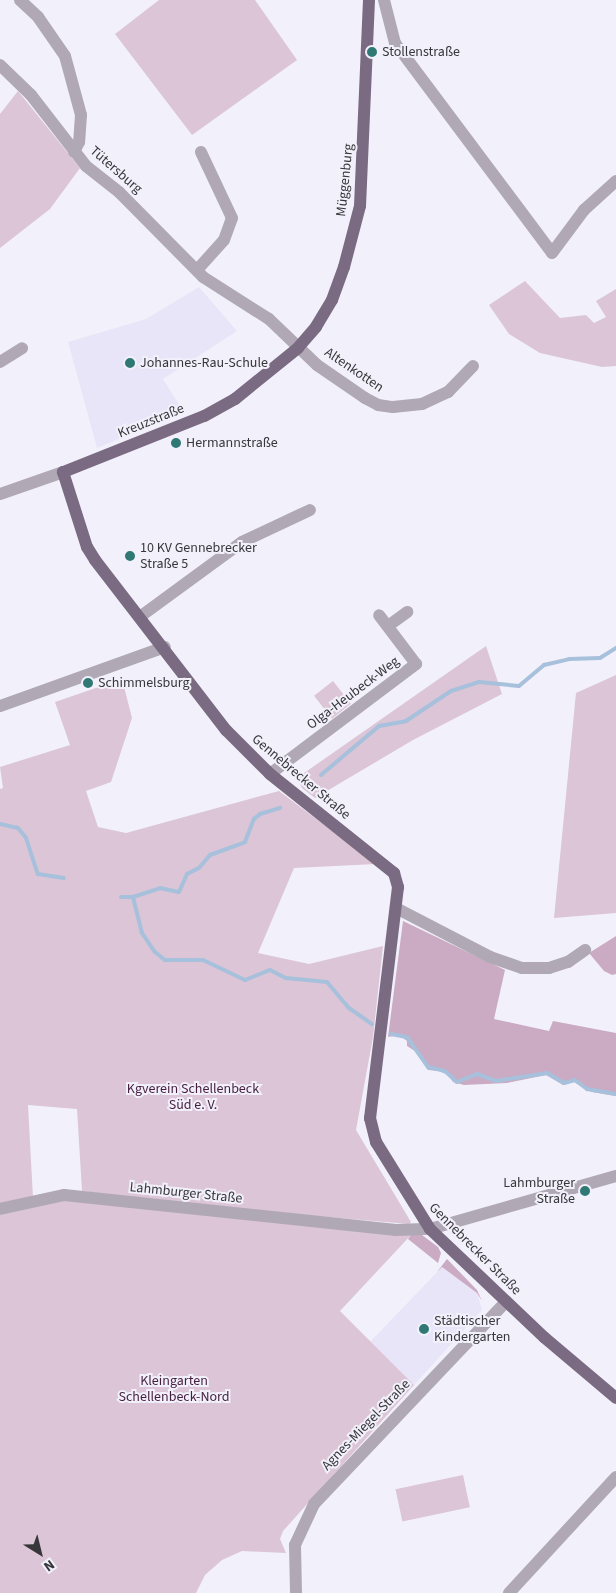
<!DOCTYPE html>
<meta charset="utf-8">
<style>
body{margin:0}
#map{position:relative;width:616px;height:1593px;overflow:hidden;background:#f2f1fb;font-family:"Source Sans 3",sans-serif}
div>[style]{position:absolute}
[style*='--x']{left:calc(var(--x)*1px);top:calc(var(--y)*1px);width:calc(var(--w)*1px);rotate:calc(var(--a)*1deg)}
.built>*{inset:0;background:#e7e5f7}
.green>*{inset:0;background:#dbc5d6;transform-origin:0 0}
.forest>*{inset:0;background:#caabc3}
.stream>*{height:4px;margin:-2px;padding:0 2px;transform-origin:2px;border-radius:2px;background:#a7c0db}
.minor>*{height:12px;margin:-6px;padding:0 6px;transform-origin:6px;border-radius:6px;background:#b1a8b6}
.major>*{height:12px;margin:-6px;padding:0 6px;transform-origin:6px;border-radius:6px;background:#7a6b83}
.dots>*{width:14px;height:14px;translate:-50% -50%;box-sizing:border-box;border:2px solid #f2f1fb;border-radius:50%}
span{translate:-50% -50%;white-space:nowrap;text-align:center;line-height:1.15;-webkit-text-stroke:4px #f2f1fb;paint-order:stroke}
.poi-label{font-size:14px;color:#37363b}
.left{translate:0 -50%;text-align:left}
.right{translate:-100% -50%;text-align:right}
.street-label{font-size:14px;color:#37363b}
.park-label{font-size:14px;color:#451e3f}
.north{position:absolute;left:15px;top:1528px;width:50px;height:50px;-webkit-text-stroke:4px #f2f1fb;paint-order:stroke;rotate:144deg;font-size:14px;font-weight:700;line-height:20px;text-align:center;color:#37363b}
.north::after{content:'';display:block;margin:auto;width:18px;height:22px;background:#37363b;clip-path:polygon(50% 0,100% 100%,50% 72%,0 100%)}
</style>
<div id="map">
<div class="built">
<i style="clip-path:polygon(199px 287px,237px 331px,163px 379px,184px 412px,97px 448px,68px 342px,146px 319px)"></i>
<i style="clip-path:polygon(442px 1267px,477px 1293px,482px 1310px,414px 1385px,370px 1342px)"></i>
</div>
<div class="green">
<i style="clip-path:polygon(159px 0,255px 0,297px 60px,192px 135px,115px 34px)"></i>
<i style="clip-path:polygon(18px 91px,80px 168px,50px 209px,0 248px,0 114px)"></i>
<i style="clip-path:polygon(525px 281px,560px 318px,586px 315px,594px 323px,606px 317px,596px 301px,616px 289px,616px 366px,602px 367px,540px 353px,509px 334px,489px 305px)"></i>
<i style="clip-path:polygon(486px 646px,502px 694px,413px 740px,315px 798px,302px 788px,297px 778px)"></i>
<i style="clip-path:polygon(616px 675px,616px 913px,554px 918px,576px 693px)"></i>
<i style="clip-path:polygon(122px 679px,132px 718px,111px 782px,86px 791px,98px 827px,126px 833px,279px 791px,376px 864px,294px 868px,258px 953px,309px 964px,383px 946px,373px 1037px,356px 1130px,411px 1222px,409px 1224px,187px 1205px,82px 1191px,77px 1109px,28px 1105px,33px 1198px,0 1205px,0 789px,3px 788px,0 767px,70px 745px,55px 702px)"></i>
<i style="left:333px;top:681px;width:29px;height:24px;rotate:52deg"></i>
<i style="clip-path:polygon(62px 1200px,411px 1235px,340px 1311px,414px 1385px,283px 1531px,280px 1539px,286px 1553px,242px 1551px,222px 1560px,205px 1575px,196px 1593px,0 1593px,0 1214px)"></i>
<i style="left:463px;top:1475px;width:33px;height:69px;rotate:78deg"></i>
</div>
<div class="forest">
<i style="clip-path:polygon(403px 921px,505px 970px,494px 1019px,549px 1031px,553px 1021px,616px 1033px,616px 1096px,592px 1092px,574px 1082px,563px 1085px,546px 1075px,507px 1083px,464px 1085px,453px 1082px,448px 1075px,439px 1071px,428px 1070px,418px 1053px,407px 1046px,407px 1041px,399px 1035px,388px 1037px)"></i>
<i style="clip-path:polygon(616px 936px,616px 974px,612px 975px,604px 971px,589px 953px)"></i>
<i style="clip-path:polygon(411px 1235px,422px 1235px,438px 1247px,441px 1253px,438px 1263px,408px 1239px)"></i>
<i style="clip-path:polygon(447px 1259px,477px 1290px,482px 1301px,477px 1293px,442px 1267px,437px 1272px)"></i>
</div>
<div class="stream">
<i style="--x:321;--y:775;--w:76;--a:-40.2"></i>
<i style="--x:379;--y:726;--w:27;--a:-10"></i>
<i style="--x:406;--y:721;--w:54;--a:-33.7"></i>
<i style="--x:451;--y:691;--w:29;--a:-18"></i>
<i style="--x:479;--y:682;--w:40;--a:5.7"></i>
<i style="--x:519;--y:686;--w:33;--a:-40"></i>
<i style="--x:544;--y:665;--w:26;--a:-13"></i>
<i style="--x:569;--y:659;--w:31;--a:-2"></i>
<i style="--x:600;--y:658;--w:19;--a:-32"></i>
<i style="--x:0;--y:824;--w:18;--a:13"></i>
<i style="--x:18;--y:828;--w:13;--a:51"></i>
<i style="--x:26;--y:838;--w:38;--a:72"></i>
<i style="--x:38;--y:874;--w:26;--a:9"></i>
<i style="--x:121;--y:897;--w:12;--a:0"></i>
<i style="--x:133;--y:897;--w:37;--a:76"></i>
<i style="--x:142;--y:933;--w:23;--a:56"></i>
<i style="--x:155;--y:952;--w:13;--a:39"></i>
<i style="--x:165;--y:960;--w:38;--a:0"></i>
<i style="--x:203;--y:960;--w:47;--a:25.5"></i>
<i style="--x:245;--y:980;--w:27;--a:-22"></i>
<i style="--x:270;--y:970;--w:18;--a:27"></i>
<i style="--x:286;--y:978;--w:41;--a:5.6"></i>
<i style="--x:327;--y:982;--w:34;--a:50"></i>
<i style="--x:349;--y:1008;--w:28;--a:35"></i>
<i style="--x:133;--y:897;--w:28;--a:-18"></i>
<i style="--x:160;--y:888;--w:19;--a:12"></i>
<i style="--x:179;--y:892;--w:20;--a:-66"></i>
<i style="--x:187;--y:874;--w:13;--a:-27"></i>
<i style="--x:199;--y:868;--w:17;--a:-50"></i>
<i style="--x:210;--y:855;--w:37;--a:-20"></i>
<i style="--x:245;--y:842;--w:25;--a:-69"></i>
<i style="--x:254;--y:819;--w:8;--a:-40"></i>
<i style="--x:260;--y:814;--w:21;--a:-17"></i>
<i style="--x:391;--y:1034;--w:16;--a:11"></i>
<i style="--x:407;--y:1037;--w:37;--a:55"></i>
<i style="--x:428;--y:1067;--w:17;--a:13"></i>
<i style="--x:445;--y:1071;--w:16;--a:43"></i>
<i style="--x:457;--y:1082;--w:22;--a:-22"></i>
<i style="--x:477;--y:1074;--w:20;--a:20"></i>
<i style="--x:496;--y:1081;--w:52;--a:-8.9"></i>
<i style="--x:547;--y:1073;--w:20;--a:30"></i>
<i style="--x:564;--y:1083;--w:11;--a:-15"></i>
<i style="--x:575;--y:1080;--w:15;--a:37"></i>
<i style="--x:587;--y:1089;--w:29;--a:10"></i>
</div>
<div class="minor">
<i style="--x:20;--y:0;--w:25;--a:43"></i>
<i style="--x:38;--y:17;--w:47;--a:55.3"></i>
<i style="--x:65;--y:56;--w:61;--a:74.8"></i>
<i style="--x:81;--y:115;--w:27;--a:94"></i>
<i style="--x:79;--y:142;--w:11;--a:117"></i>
<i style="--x:384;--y:0;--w:44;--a:75.7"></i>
<i style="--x:395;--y:43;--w:262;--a:53.2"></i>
<i style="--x:552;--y:253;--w:54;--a:-53.3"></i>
<i style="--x:584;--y:210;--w:43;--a:-42.2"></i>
<i style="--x:0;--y:65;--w:43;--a:44.1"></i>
<i style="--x:31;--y:95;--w:90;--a:52.2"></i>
<i style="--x:86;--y:166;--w:42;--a:38.2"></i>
<i style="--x:119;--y:192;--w:120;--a:45.3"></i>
<i style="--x:203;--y:277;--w:78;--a:32.5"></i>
<i style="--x:269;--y:319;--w:66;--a:43.8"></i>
<i style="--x:317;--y:365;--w:58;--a:34.5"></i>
<i style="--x:365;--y:398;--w:15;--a:28"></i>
<i style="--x:378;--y:405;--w:15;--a:8"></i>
<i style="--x:393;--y:407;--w:29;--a:-6"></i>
<i style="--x:422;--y:404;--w:29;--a:-25"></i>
<i style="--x:448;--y:392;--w:36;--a:-46"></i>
<i style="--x:197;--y:270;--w:40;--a:-48"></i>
<i style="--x:224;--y:240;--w:23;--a:-70"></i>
<i style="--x:232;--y:218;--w:73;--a:-115.2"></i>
<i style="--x:0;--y:362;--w:26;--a:-32"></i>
<i style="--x:0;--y:494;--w:67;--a:-19.2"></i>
<i style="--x:141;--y:616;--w:125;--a:-36.2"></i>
<i style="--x:242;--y:542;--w:75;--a:-25.2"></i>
<i style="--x:388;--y:626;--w:24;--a:-36"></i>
<i style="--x:0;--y:706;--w:175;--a:-19.7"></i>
<i style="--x:270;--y:774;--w:183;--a:-37"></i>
<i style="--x:416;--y:664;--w:61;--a:-127.1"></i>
<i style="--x:396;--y:908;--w:106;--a:27.5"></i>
<i style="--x:490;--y:957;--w:34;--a:19"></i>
<i style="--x:522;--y:968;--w:27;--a:0"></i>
<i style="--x:549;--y:968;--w:20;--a:-18"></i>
<i style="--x:568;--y:962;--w:21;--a:-35"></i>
<i style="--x:0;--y:1209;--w:66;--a:-12.3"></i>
<i style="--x:64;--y:1195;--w:334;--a:6"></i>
<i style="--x:396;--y:1230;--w:34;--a:-2"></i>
<i style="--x:430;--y:1229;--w:193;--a:-15.9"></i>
<i style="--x:296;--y:1593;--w:48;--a:-91.2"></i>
<i style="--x:295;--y:1545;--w:45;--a:-65.1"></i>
<i style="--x:314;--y:1504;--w:279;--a:-46.5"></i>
<i style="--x:509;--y:1593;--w:158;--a:-47.3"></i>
</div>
<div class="major">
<i style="--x:369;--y:0;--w:206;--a:92.5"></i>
<i style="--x:360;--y:206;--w:63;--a:104.7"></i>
<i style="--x:344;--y:267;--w:35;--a:110"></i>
<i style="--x:332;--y:300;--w:31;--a:121"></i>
<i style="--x:316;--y:327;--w:28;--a:131"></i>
<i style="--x:298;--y:348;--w:81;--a:141"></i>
<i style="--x:235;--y:399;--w:35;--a:151"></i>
<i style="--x:204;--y:416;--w:152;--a:158.3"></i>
<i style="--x:63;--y:472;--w:79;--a:72.3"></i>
<i style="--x:87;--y:547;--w:15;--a:58"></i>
<i style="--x:95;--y:560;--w:215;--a:52.4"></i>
<i style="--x:226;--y:730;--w:62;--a:45"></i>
<i style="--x:270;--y:774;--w:159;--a:38.6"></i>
<i style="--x:394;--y:873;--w:15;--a:74"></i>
<i style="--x:398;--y:887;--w:233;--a:96.9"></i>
<i style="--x:370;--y:1118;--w:25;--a:76"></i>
<i style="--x:376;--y:1142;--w:102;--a:58.2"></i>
<i style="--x:430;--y:1229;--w:158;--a:43.5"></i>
<i style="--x:545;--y:1338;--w:93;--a:40.2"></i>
</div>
<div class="dots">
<i style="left:372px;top:52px;background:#307873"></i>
<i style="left:130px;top:363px;background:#307873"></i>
<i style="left:176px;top:443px;background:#307873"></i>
<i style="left:130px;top:556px;background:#307873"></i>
<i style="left:88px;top:683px;background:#307873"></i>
<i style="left:585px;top:1191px;background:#307873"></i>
<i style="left:424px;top:1329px;background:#307873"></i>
</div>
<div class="poi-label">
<span class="left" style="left:382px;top:52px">Stollenstraße</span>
<span class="left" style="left:140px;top:363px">Johannes-Rau-Schule</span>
<span class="left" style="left:186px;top:443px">Hermannstraße</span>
<span class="left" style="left:140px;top:556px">10 KV Gennebrecker<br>Straße 5</span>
<span class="left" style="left:98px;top:683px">Schimmelsburg</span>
<span class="right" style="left:575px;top:1191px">Lahmburger<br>Straße</span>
<span class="left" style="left:434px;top:1329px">Städtischer<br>Kindergarten</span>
</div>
<div class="street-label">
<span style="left:116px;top:170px;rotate:41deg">Tütersburg</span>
<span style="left:345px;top:180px;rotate:-84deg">Müggenburg</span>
<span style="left:354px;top:370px;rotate:34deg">Altenkotten</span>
<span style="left:151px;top:421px;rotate:-22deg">Kreuzstraße</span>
<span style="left:353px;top:693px;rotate:-37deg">Olga-Heubeck-Weg</span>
<span style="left:301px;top:777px;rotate:40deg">Gennebrecker Straße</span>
<span style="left:186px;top:1193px;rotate:6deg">Lahmburger Straße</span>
<span style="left:475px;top:1249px;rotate:45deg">Gennebrecker Straße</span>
<span style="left:366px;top:1425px;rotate:-46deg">Agnes-Miegel-Straße</span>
</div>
<div class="park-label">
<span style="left:193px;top:1097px">Kgverein Schellenbeck<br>Süd e. V.</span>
<span style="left:174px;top:1389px">Kleingarten<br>Schellenbeck-Nord</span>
</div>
<div class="north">N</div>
</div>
